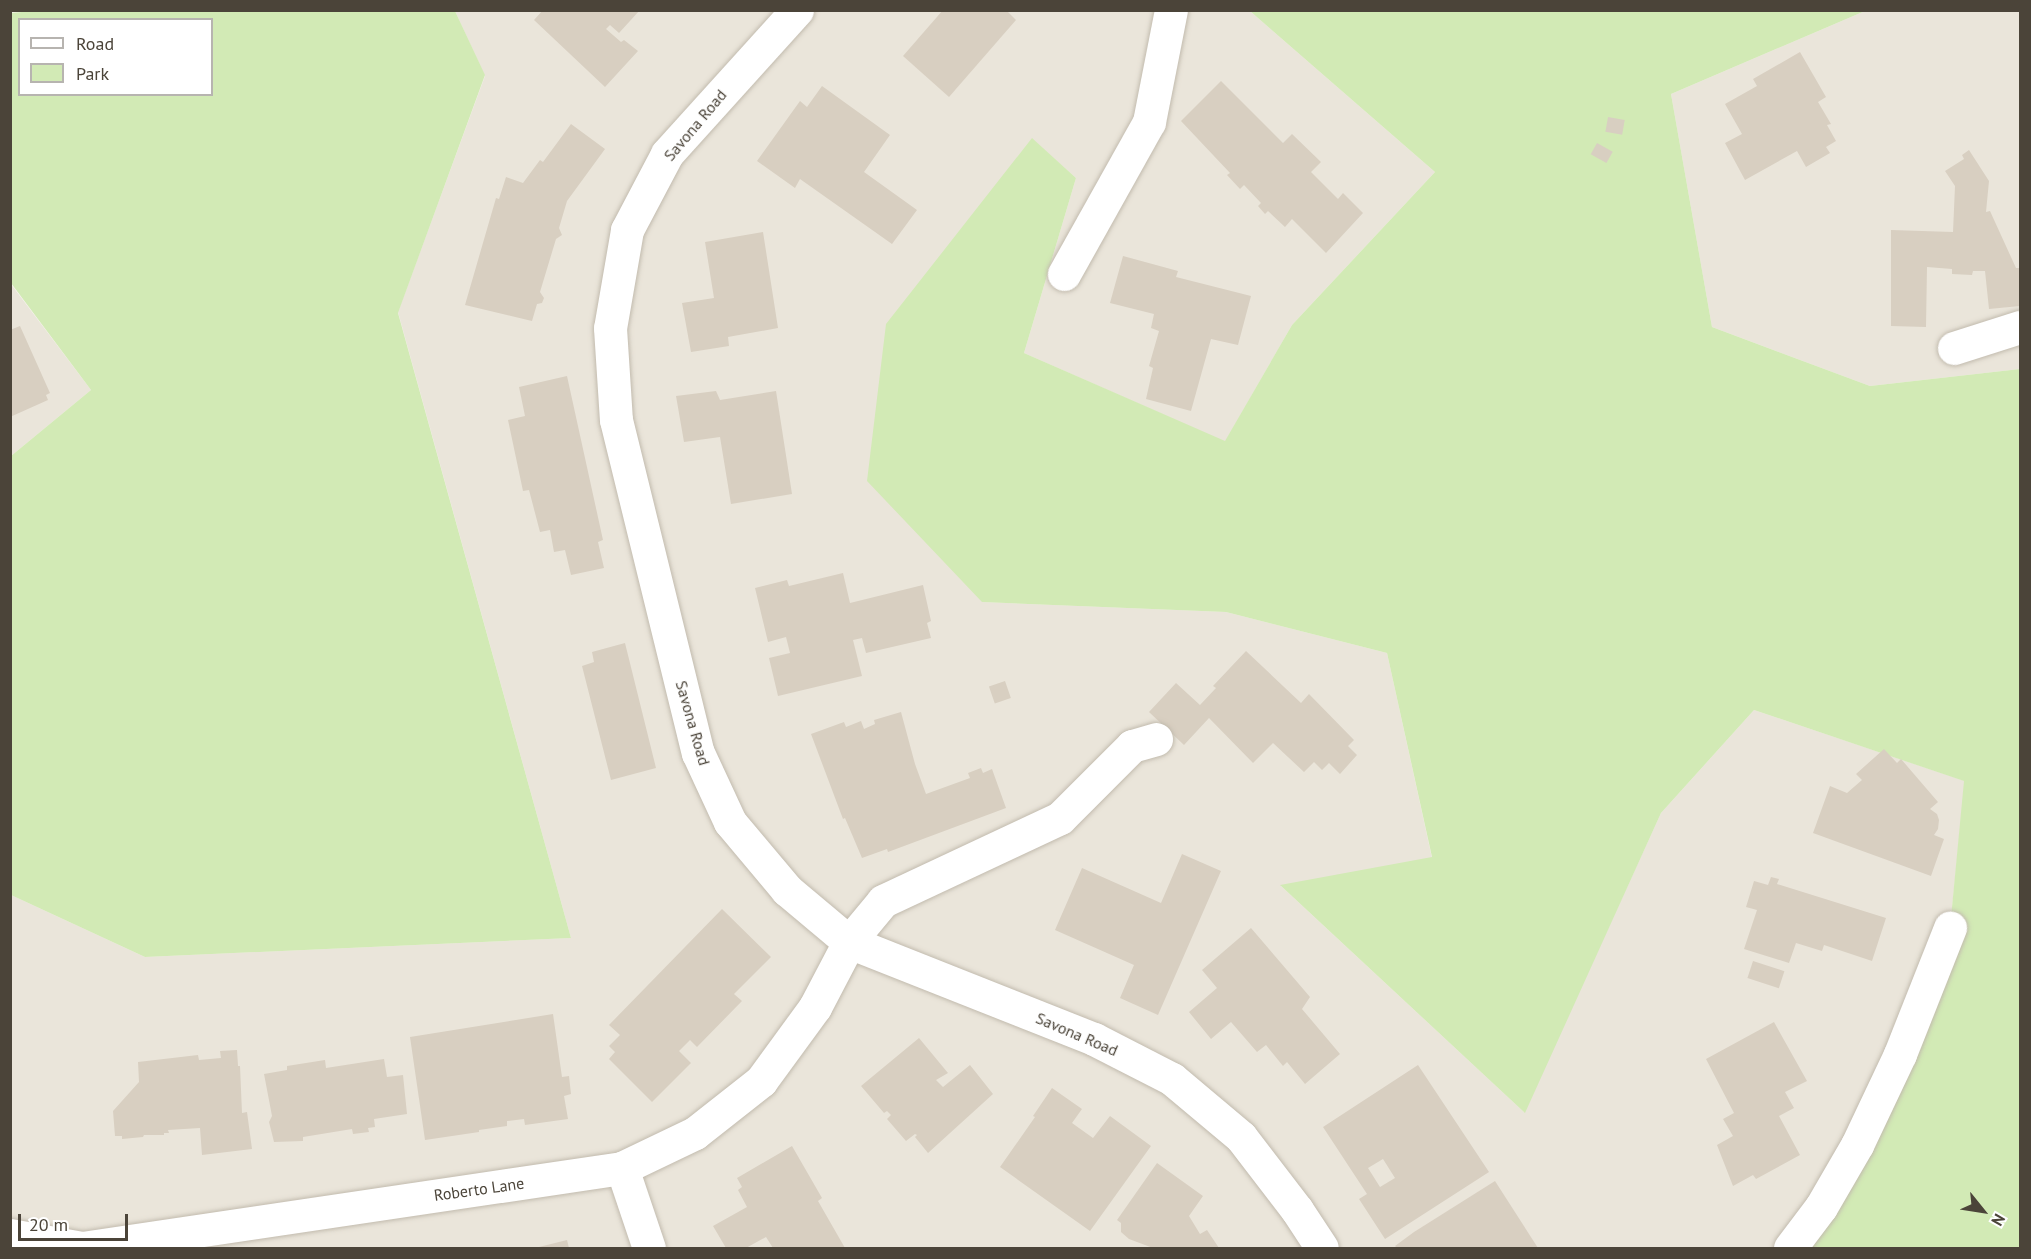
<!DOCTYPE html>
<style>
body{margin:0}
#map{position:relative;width:2031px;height:1259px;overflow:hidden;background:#f6f3ec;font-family:"PT Sans",sans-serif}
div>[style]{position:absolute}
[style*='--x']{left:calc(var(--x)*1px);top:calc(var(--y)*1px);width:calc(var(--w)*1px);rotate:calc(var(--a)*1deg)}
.residential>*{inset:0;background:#eae5da}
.green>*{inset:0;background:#d2eab5}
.building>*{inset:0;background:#d8cfc1;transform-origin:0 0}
.roads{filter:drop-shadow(0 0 2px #c2bbae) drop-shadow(0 0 2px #c2bbae)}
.minor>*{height:33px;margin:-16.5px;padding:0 16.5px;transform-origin:16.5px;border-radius:16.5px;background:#fff}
span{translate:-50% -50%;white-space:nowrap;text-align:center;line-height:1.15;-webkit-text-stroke:4.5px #fff;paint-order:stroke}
.street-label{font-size:16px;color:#4b4439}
.frame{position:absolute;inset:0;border:12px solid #4b4439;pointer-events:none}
.legend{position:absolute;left:18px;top:18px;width:195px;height:78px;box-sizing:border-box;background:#fff;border:2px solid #b7b4b0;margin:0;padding:8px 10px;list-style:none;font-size:18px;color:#4b4439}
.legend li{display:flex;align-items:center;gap:12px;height:30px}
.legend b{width:30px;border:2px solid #b7b4b0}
.north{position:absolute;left:1953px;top:1181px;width:60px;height:60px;-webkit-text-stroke:4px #fff;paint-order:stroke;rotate:120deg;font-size:16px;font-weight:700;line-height:24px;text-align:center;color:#4b4439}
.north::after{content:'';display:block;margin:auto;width:21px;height:27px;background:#4b4439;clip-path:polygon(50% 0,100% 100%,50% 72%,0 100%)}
.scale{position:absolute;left:18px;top:1214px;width:110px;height:27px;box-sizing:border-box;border:3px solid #4b4439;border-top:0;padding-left:8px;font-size:18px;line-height:21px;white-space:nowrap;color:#4b4439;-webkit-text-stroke:4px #fff;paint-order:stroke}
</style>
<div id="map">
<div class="residential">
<i style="clip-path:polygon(455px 11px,1250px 11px,1435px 172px,1292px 325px,1225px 442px,1024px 353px,1076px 178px,1032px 139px,982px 602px,1226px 612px,1387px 653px,1432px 858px,1281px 886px,1524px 1112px,1661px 813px,1754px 710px,1965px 781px,1950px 928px,1790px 1248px,11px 1248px,11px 895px,145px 957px,571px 938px,398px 312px,485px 76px)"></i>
<i style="clip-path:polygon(1865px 11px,2020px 11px,2020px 369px,1870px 386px,1712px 327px,1671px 94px)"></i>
<i style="clip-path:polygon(10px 283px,91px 390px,11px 456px,10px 456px)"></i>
</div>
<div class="green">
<i style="clip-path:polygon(evenodd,32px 11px,455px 11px,485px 75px,398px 313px,571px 938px,145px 957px,11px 895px,11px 456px,91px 390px,11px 283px,11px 13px,32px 11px,20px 20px,212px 20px,212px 94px,20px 94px,20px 20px)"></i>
<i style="clip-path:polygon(1250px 11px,1865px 11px,1671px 94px,1712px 327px,1870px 386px,2020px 369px,2020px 1248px,1790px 1248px,1950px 928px,1964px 781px,1754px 710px,1661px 813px,1525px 1113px,1280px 885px,1432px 857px,1387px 653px,1226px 612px,982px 602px,867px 481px,886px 324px,1032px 138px,1076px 178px,1024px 353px,1225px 441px,1292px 325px,1435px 172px)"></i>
</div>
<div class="building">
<i style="clip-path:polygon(543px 10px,640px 10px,619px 33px,610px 25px,606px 29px,621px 42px,624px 40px,638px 51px,605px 87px,534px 20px)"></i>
<i style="clip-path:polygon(943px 10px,1006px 10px,1016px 20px,949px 97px,903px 56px)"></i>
<i style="clip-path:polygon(1800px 52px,1826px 97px,1818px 102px,1831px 124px,1827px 125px,1836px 141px,1826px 147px,1830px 153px,1806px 167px,1797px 151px,1745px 180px,1725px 143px,1742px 134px,1725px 104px,1757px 86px,1753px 79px)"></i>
<i style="clip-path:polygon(1221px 81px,1283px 143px,1292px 134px,1321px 162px,1311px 172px,1338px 199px,1343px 193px,1363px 213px,1326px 253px,1292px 219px,1285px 227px,1268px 211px,1265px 214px,1258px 206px,1261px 203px,1244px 185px,1240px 189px,1227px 175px,1230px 173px,1181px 121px)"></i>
<i style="clip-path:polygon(822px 86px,890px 135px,864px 172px,917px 210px,892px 244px,800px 179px,795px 188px,757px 161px,800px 101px,807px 107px)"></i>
<i style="left:1608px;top:117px;width:17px;height:15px;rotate:10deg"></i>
<i style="clip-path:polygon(571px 124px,605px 149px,567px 201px,559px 228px,562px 235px,556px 239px,540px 292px,544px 298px,542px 303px,537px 304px,532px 321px,465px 305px,496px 198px,499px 199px,506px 177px,523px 183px,540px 160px,543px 162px)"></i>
<i style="left:1597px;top:143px;width:18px;height:13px;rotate:29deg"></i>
<i style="clip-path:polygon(1969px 150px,1989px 181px,1986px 212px,1990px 211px,2016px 268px,2019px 268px,2020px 306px,1989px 309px,1985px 271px,1973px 271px,1972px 275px,1952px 274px,1952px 269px,1927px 267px,1926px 327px,1891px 326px,1891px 230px,1953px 232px,1955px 186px,1945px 171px,1964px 159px,1962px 155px)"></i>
<i style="clip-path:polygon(763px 232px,778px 328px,728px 337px,729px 346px,691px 352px,682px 303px,714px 298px,705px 242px)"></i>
<i style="clip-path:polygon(1123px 256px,1178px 271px,1176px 277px,1251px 296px,1238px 345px,1211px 339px,1191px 411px,1146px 399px,1153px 368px,1149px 366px,1159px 331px,1151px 328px,1154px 314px,1110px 303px)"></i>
<i style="clip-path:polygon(20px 326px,50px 393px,46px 395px,48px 400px,10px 417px,10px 330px)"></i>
<i style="clip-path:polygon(567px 376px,603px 540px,598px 542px,604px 568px,571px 575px,565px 550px,554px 552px,550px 530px,540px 532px,529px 490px,523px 491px,508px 420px,525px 416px,519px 387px)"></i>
<i style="clip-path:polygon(716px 391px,720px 400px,776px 391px,792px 494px,731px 504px,720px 437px,684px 442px,676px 396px)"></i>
<i style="clip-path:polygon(843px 573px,850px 603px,923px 585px,931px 621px,927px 623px,931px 638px,866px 653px,862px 638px,853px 640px,862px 676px,778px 696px,769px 658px,790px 653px,786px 637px,768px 642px,755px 588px,787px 580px,789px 586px)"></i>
<i style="clip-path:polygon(625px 643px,656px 768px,611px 780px,582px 666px,594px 662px,592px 652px)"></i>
<i style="clip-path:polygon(1246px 651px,1301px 703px,1309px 694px,1354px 740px,1348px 746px,1357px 755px,1340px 774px,1329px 763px,1322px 770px,1314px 762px,1304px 772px,1273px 743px,1253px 763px,1209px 718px,1184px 745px,1149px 712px,1176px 683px,1200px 705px,1216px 688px,1213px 686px)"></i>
<i style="left:1005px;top:681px;width:18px;height:17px;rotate:71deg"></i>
<i style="clip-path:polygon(901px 712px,915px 764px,926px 794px,970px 778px,968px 773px,981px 768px,983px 773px,992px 769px,1006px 808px,888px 852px,887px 849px,862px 858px,845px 818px,843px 819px,811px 734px,844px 722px,846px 727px,861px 721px,864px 729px,875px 724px,874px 720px)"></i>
<i style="clip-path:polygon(1884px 749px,1897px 763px,1901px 759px,1938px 802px,1930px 809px,1937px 814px,1939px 820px,1938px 829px,1934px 835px,1944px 839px,1931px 876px,1813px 833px,1830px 786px,1847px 793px,1862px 780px,1856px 774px)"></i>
<i style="clip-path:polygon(1182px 854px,1221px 871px,1158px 1015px,1120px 998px,1134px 965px,1055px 930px,1082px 868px,1161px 903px)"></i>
<i style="clip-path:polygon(1771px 877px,1779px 879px,1777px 884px,1886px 918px,1872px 961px,1824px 945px,1822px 951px,1796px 943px,1789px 963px,1744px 949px,1757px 910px,1746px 907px,1754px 881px,1768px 885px)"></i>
<i style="clip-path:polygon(722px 909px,771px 957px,734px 994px,742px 1001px,697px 1047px,690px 1040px,679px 1051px,691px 1063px,652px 1102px,609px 1059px,615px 1052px,609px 1046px,620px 1035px,609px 1025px)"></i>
<i style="clip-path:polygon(1251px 928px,1310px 997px,1302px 1009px,1340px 1054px,1305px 1084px,1287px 1062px,1283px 1066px,1266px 1045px,1257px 1052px,1231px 1022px,1211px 1039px,1189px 1012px,1217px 988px,1202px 970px)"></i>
<i style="left:1753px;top:961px;width:33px;height:18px;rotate:18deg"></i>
<i style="clip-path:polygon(553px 1014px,562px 1077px,569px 1076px,571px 1094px,564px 1096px,568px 1119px,525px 1125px,524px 1119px,507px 1121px,507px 1126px,479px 1130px,479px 1132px,425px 1140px,410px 1037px)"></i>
<i style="clip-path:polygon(1774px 1022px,1807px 1081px,1785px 1092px,1794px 1108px,1779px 1116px,1800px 1155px,1756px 1179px,1753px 1175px,1733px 1186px,1717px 1145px,1733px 1136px,1723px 1119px,1734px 1113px,1706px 1059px)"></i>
<i style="clip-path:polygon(919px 1038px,948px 1073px,936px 1080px,943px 1087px,970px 1065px,993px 1094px,928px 1153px,915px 1137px,917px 1135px,915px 1134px,906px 1141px,887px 1119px,891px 1115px,887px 1111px,884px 1113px,861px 1086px)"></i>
<i style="clip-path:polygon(237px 1050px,238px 1066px,240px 1066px,242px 1113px,247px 1112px,252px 1149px,202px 1155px,200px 1128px,168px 1130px,169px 1133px,164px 1133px,164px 1135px,144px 1135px,143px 1137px,122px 1139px,122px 1136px,115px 1136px,113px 1111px,139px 1082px,138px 1062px,198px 1055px,199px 1060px,221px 1058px,220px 1051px)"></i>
<i style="clip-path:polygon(384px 1059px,387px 1077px,403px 1075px,407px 1114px,374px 1119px,375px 1127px,368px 1128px,369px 1132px,353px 1134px,352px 1129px,303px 1137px,303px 1141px,274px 1142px,269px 1122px,272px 1116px,264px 1074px,287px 1070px,287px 1066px,325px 1060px,326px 1068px)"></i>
<i style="clip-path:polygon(evenodd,1418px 1065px,1489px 1172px,1385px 1239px,1359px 1199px,1367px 1194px,1323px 1127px,1418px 1065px,1383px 1159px,1395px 1178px,1380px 1187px,1368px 1168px,1383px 1159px)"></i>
<i style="clip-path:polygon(1052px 1088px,1082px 1109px,1072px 1123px,1093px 1138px,1110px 1116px,1151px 1146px,1090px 1231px,1000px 1167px,1035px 1117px,1033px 1116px)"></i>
<i style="clip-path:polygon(792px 1146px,822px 1198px,818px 1201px,845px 1248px,773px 1248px,766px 1237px,746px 1248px,726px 1248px,713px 1226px,747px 1207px,738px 1190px,742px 1187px,737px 1178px)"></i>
<i style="clip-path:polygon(1157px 1163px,1203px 1196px,1189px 1216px,1200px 1234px,1207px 1230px,1219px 1248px,1153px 1248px,1129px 1239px,1121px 1232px,1121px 1223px,1117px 1220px)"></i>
<i style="clip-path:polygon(1495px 1181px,1538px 1248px,1397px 1248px,1395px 1246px,1414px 1232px)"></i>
<i style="clip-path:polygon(567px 1240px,569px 1248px,535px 1248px)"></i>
</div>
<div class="roads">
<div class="minor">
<i style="--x:797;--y:10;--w:194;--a:132.1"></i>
<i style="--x:667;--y:154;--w:86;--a:117.8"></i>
<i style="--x:627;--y:230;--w:99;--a:99.8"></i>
<i style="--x:610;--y:328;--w:92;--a:86.3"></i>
<i style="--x:616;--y:420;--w:343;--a:76.2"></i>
<i style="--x:698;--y:753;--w:76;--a:65.1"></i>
<i style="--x:730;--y:822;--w:89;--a:50"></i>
<i style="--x:787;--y:890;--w:81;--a:40"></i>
<i style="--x:849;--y:942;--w:264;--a:21.6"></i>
<i style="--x:1094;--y:1039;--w:88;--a:27.1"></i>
<i style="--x:1172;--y:1079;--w:90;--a:40"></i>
<i style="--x:1241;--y:1137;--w:92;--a:52.5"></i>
<i style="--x:1297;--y:1210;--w:45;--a:56.7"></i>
<i style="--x:1064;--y:274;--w:174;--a:-60.8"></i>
<i style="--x:1149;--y:122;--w:114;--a:-78.9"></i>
<i style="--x:1954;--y:348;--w:69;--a:-17.7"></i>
<i style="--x:622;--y:1168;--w:84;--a:71.4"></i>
<i style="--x:10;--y:1235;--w:73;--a:10.2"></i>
<i style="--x:82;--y:1248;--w:546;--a:-8.43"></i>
<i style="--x:622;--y:1168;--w:81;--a:-25.6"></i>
<i style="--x:695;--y:1133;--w:84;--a:-38.2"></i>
<i style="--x:761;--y:1081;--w:92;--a:-53.9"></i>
<i style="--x:815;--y:1007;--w:73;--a:-62.4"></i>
<i style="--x:849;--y:942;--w:53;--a:-50.3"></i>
<i style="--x:883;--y:901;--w:195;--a:-25.1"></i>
<i style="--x:1060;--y:818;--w:102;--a:-45"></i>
<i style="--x:1132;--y:746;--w:25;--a:-16"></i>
<i style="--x:1790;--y:1248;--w:51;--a:-52.9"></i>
<i style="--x:1821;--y:1207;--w:72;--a:-59.9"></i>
<i style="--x:1857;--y:1145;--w:101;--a:-64.7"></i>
<i style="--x:1900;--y:1054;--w:136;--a:-68.4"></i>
</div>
</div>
<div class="street-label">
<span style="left:695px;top:125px;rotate:-50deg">Savona Road</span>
<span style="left:693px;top:723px;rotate:74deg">Savona Road</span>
<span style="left:1077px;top:1034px;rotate:23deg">Savona Road</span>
<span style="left:479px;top:1189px;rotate:-8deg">Roberto Lane</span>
</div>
<div class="frame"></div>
<ul class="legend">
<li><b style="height:8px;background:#fff"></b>Road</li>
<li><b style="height:16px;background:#d2eab5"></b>Park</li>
</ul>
<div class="north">N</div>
<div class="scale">20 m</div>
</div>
